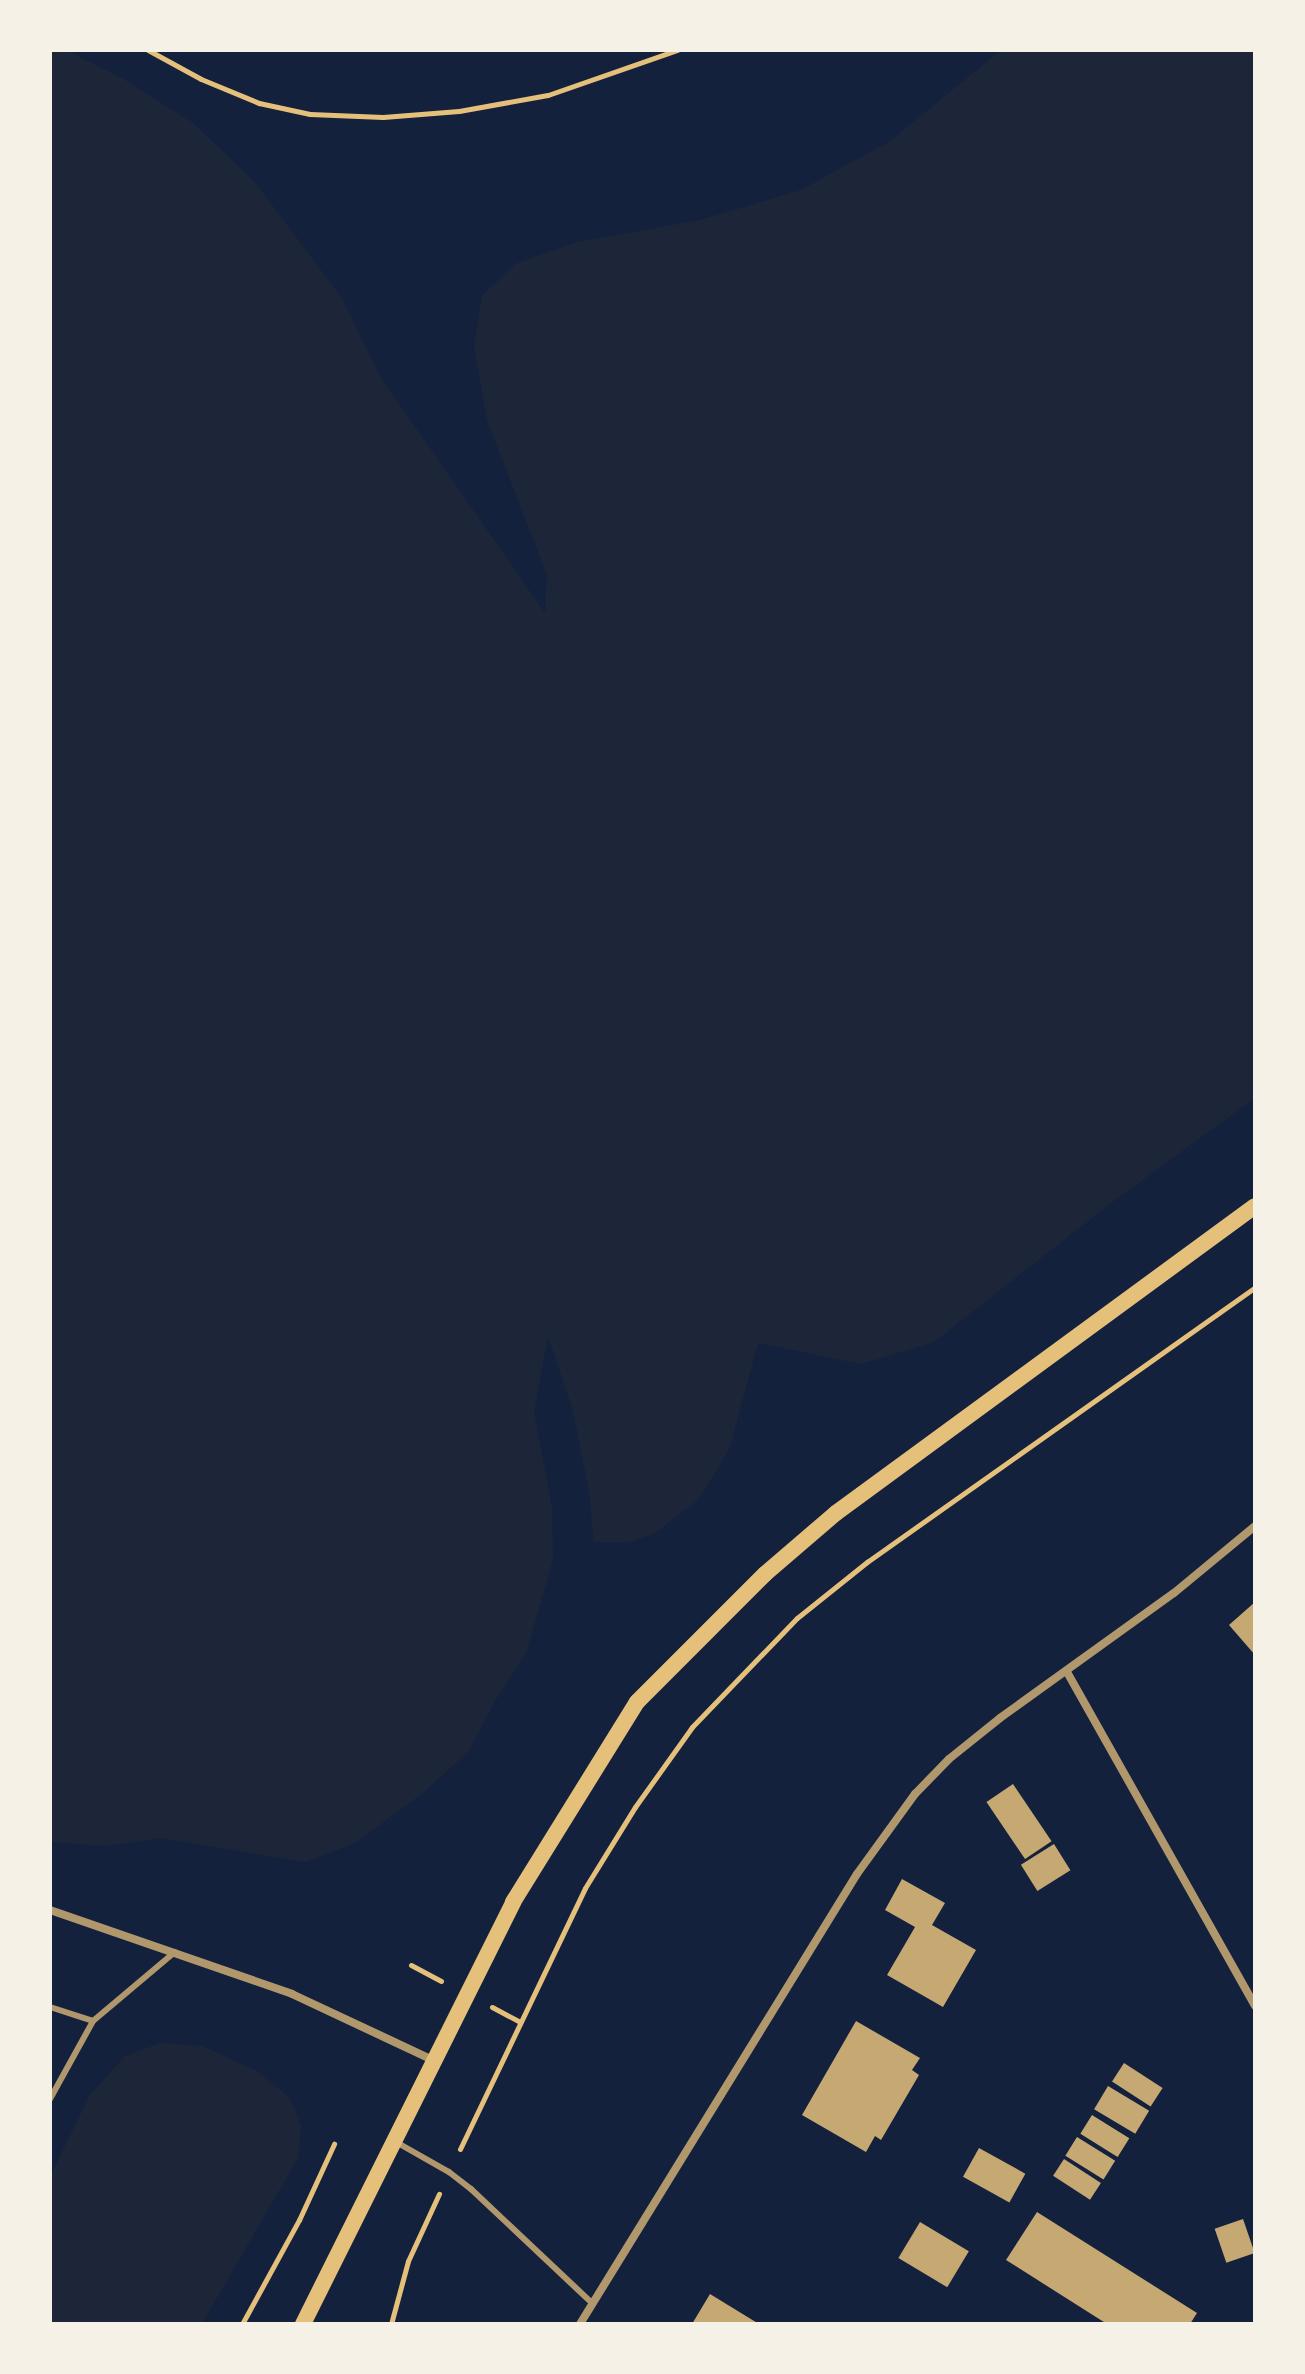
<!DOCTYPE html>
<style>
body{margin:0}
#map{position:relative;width:1305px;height:2374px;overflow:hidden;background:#14213d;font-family:"DM Sans",sans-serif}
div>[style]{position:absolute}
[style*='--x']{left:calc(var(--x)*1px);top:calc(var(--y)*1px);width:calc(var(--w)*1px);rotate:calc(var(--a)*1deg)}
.green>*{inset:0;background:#1d2539}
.building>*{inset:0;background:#c6a872;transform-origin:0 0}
.path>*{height:5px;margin:-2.5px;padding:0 2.5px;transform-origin:2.5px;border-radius:2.5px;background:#e5c07b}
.service>*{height:6px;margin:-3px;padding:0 3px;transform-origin:3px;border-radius:3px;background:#b1986c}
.minor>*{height:8px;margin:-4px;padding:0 4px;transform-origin:4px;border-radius:4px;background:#b1986c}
.secondary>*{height:16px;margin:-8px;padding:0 8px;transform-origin:8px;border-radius:8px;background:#e5c07b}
span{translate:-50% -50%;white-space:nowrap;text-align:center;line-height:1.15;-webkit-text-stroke:8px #f6f1e7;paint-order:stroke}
.frame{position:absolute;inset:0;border:52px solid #f6f1e7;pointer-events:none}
</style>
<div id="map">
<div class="green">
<i style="clip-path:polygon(50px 50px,65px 50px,122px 78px,193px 123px,254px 181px,342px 298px,381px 378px,545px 613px,547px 575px,487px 420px,474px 346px,482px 296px,515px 264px,578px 242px,700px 220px,801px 190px,890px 141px,1001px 50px,1255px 50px,1255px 1098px,1111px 1203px,934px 1342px,861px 1364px,758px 1343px,729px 1450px,698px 1500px,655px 1533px,629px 1542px,594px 1542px,589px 1491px,573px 1411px,548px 1336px,534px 1412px,552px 1507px,553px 1560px,526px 1653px,495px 1701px,469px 1751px,423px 1793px,355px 1843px,306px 1862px,161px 1838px,107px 1846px,50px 1842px)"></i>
<i style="clip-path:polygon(161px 2043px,202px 2046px,257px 2071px,290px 2098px,301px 2126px,298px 2158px,202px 2324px,50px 2324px,50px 2176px,90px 2095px,125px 2056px)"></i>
</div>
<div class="building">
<i style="clip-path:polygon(1255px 1602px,1255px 1655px,1229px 1625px)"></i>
<i style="left:1013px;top:1784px;width:69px;height:32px;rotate:56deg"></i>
<i style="left:1054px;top:1844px;width:31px;height:39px;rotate:58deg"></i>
<i style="clip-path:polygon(902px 1879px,945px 1903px,932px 1925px,976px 1950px,943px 2007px,887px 1975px,915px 1927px,885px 1910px)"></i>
<i style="clip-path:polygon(856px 2021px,920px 2058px,912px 2070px,919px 2075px,881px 2140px,875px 2136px,866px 2152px,802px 2115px)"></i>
<i style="left:1124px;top:2063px;width:46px;height:22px;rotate:33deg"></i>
<i style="left:1108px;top:2086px;width:48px;height:27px;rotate:31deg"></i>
<i style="left:1092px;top:2115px;width:44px;height:22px;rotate:32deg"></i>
<i style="left:1077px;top:2137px;width:45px;height:22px;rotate:32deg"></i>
<i style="left:979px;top:2148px;width:53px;height:33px;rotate:29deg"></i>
<i style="left:1064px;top:2159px;width:44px;height:20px;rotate:33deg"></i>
<i style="clip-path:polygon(1037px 2212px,1197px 2313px,1190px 2324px,1107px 2324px,1006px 2260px)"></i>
<i style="left:1243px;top:2219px;width:36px;height:30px;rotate:71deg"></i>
<i style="left:920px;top:2222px;width:57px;height:42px;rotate:31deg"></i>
<i style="clip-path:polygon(710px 2294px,759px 2324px,692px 2324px)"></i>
</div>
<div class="path">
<i style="--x:148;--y:50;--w:60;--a:28.7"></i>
<i style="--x:201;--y:79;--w:63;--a:22.5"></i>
<i style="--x:259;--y:103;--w:52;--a:12.2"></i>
<i style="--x:310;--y:114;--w:73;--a:2.4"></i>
<i style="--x:383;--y:117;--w:76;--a:-4.5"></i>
<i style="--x:459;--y:111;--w:90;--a:-10.2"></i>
<i style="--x:548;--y:95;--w:137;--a:-19.2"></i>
<i style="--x:411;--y:1965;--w:34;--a:28"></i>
<i style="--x:492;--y:2007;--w:32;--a:28"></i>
<i style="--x:460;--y:2149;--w:289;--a:-64.4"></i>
<i style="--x:585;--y:1888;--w:95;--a:-58.3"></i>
<i style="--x:635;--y:1807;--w:98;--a:-54.5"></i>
<i style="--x:692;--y:1727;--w:151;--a:-46.1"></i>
<i style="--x:797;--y:1618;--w:90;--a:-38.7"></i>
<i style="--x:867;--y:1562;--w:476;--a:-35.3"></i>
<i style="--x:242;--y:2324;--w:119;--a:-61.3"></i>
<i style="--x:299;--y:2220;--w:84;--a:-65.3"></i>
<i style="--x:391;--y:2324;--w:65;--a:-74.9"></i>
<i style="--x:408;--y:2261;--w:74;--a:-65.2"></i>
</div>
<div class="service">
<i style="--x:50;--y:2007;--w:45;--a:18"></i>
<i style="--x:50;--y:2099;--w:89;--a:-61.1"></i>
<i style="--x:93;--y:2021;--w:107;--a:-40.1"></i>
<i style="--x:396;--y:2142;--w:61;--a:29.5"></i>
<i style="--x:449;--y:2172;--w:28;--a:38"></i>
<i style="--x:471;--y:2189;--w:166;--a:43.3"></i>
</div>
<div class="minor">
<i style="--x:1067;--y:1672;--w:383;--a:60.6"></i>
<i style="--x:50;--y:1910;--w:256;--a:19.1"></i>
<i style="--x:292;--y:1994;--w:158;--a:25.1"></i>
<i style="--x:580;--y:2324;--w:528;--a:-58.39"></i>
<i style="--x:857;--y:1874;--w:99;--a:-54.1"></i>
<i style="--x:915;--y:1794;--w:49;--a:-45.8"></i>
<i style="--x:949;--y:1759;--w:65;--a:-38.8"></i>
<i style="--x:1000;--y:1718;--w:214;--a:-35.7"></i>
<i style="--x:1174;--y:1593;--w:105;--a:-39.6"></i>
</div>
<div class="secondary">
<i style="--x:303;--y:2324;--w:471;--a:-63.5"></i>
<i style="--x:513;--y:1902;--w:235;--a:-58.2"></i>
<i style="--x:637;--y:1702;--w:181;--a:-45"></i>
<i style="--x:765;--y:1574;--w:94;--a:-40.7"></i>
<i style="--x:836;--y:1513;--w:519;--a:-36.23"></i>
</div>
<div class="frame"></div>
</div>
